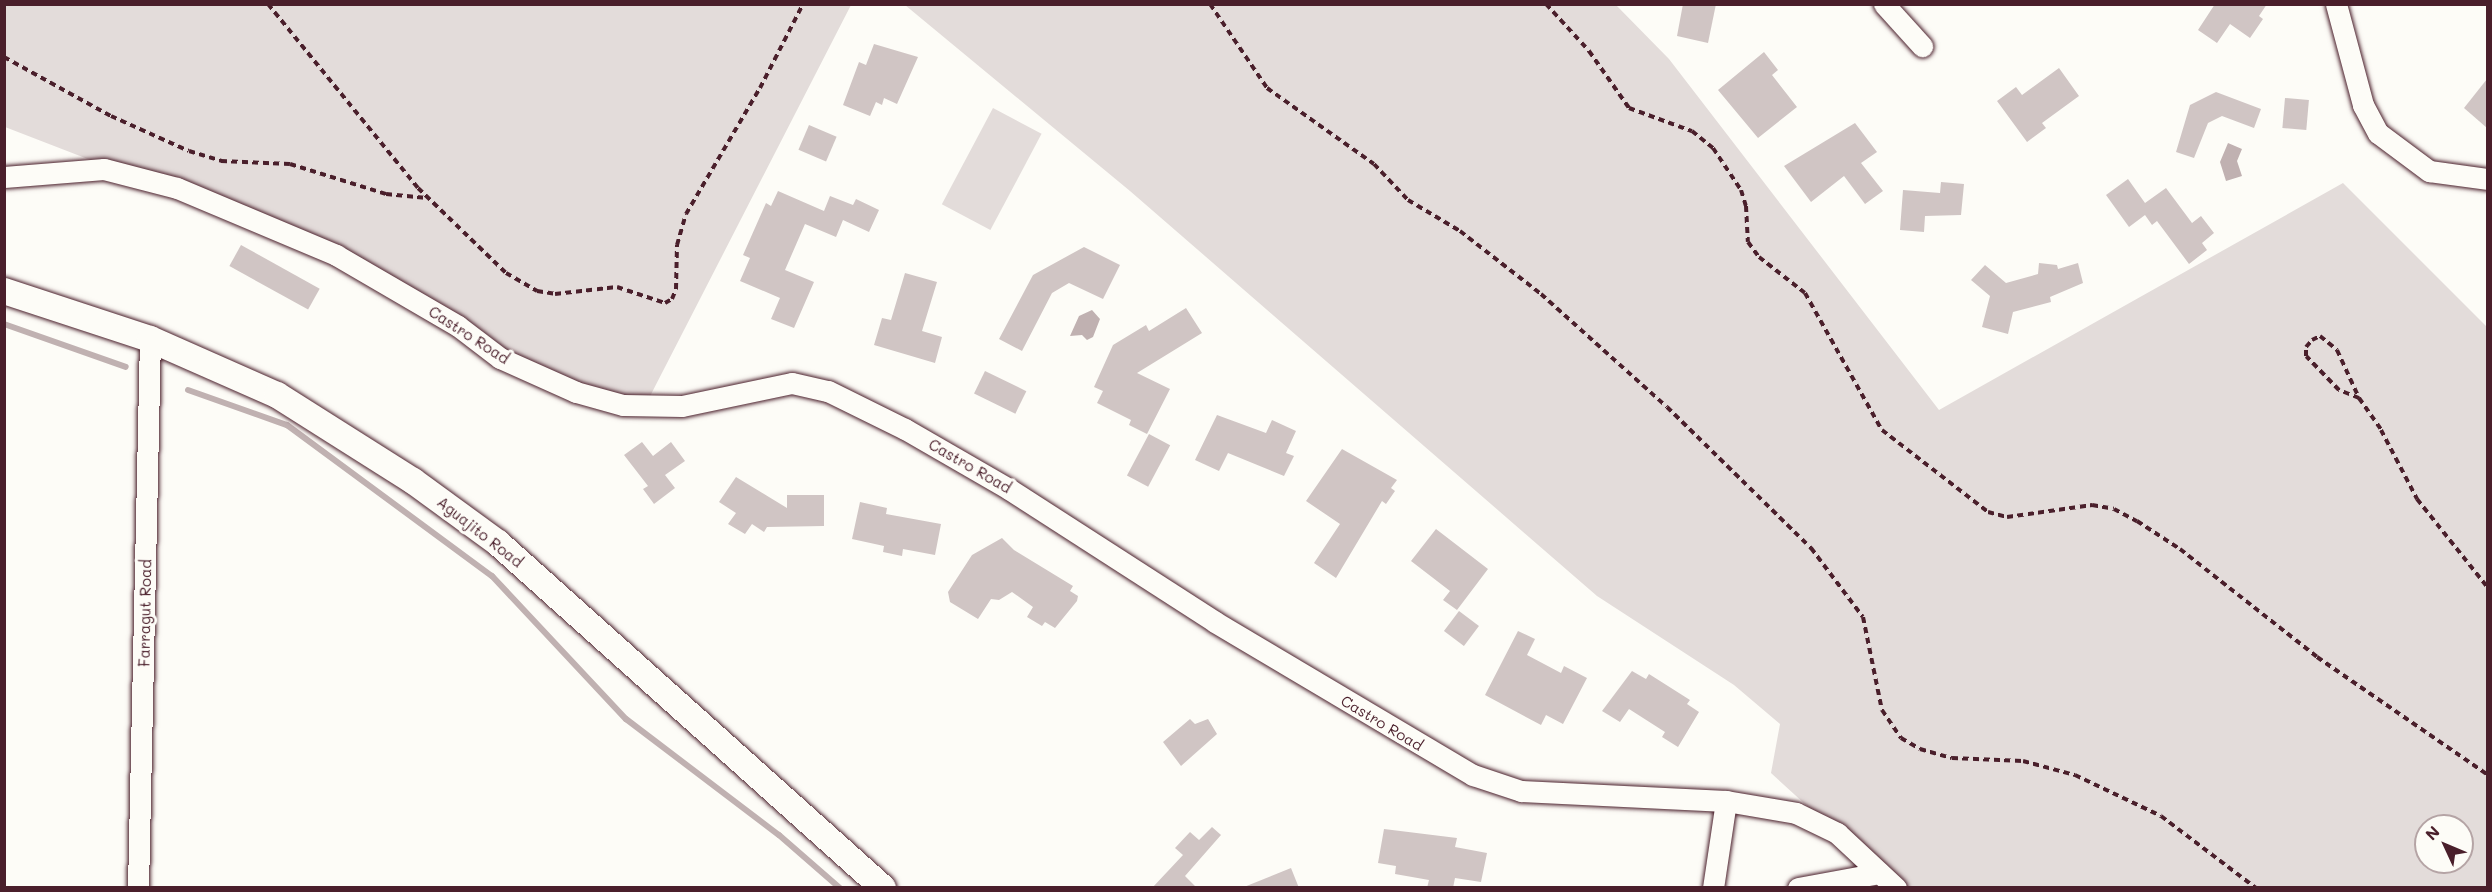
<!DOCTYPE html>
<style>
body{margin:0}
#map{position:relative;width:2492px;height:892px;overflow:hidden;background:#fdfcf7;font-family:Mali,sans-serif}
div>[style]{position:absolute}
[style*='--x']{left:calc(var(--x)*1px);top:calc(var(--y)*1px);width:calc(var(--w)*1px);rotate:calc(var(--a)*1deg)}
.green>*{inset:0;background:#e3dcda;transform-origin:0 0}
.water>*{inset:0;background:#c0b1b1}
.stream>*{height:6px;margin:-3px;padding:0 3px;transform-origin:3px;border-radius:3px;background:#c0b1b1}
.building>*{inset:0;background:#d0c5c4;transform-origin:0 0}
.path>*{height:4px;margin-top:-2px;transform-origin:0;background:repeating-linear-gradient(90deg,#4a1f2b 0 6px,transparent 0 10.5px)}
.roads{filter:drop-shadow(0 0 2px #4a1f2b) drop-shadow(0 0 2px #4a1f2b)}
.minor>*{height:21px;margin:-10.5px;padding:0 10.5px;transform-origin:10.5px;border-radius:10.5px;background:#fdfcf7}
.tertiary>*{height:26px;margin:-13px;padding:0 13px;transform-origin:13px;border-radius:13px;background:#fdfcf7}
span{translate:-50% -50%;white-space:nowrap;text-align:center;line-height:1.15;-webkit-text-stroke:6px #fdfcf7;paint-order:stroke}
.street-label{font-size:15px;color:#4a1f2b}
.frame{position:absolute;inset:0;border:6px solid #4a1f2b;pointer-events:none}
.north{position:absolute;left:2414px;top:814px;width:60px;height:60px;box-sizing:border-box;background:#fdfcf7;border:2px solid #b5a4a5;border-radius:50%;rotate:314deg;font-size:16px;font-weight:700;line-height:24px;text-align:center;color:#4a1f2b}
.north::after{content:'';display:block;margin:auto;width:21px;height:27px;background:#4a1f2b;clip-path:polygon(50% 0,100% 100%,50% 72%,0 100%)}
</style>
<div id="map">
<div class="green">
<i style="clip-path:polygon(4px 5px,851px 5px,645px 406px,576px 392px,336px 255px,5px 127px)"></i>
<i style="clip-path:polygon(evenodd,905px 5px,1616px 5px,1669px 59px,1939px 410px,2343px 183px,2487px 327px,2487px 887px,1896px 887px,1771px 773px,1780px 724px,1734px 685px,1597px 596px,1130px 191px,905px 5px,2426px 826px,2462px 826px,2462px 862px,2426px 862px,2426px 826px)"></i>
<i style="left:993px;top:108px;width:55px;height:109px;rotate:28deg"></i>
</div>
<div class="water">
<i style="clip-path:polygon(2228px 143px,2242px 149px,2237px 161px,2242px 176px,2226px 181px,2220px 162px)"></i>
<i style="clip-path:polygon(1092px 310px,1100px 319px,1093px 337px,1087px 340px,1082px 335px,1070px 336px,1079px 316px)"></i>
</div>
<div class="stream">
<i style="--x:4;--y:324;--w:129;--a:19.4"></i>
<i style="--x:188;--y:390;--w:105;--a:19.5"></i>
<i style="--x:287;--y:425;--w:255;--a:36.4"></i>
<i style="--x:492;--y:576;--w:196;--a:46.9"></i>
<i style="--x:626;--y:719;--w:192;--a:37.2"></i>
<i style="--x:779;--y:835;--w:81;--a:41"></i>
</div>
<div class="building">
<i style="clip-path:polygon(1683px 4px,1716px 4px,1708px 43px,1677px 36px)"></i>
<i style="clip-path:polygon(2215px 4px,2267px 4px,2259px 16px,2263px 19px,2250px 38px,2230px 24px,2217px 43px,2198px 30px)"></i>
<i style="clip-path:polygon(874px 44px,918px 57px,897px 104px,884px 98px,882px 105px,876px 102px,870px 116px,843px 105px,859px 62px,866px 65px)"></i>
<i style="clip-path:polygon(1764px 52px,1778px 70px,1772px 75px,1797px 107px,1758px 138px,1718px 90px)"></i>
<i style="clip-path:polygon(2059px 68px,2079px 96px,2042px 123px,2046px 128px,2027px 142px,1997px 101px,2016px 87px,2022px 95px)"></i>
<i style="clip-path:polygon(2487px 79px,2487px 128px,2464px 108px)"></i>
<i style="clip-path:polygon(2216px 92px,2261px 109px,2254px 128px,2222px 116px,2208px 123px,2194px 158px,2176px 152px,2190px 105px)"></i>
<i style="left:2285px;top:98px;width:24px;height:30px;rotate:5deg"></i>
<i style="clip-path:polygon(1855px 123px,1877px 152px,1861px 163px,1883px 191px,1865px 204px,1844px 176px,1811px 202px,1784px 166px)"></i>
<i style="left:809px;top:125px;width:30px;height:27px;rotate:23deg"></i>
<i style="clip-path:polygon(2128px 179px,2145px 203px,2166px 188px,2192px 223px,2201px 216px,2214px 233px,2202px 243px,2207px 250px,2189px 264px,2157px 221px,2152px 225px,2145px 215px,2129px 227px,2106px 195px)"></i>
<i style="clip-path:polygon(1941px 182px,1964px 184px,1961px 215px,1925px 216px,1924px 232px,1900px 230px,1903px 190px,1940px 193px)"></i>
<i style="clip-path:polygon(778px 191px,824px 211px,830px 196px,853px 205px,856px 199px,879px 210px,869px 232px,843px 220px,836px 237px,805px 224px,785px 270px,814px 282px,794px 328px,771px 319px,780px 298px,740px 281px,750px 258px,743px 255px,766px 203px,771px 206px)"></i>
<i style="left:241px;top:245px;width:90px;height:24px;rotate:29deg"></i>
<i style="clip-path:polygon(1084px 247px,1120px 265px,1103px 299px,1069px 283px,1052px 293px,1022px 351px,999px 339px,1033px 275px)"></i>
<i style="clip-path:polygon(2039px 263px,2057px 265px,2058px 269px,2078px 263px,2083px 283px,2050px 297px,2051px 302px,2013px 312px,2008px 334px,1982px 327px,1990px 296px,1971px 280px,1985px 265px,2006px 283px,2038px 274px)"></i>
<i style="clip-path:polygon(905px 273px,937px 282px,922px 331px,942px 337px,935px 363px,874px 345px,882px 318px,891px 320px)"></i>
<i style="clip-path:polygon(1186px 308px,1202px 333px,1137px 373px,1170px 389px,1147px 434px,1129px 425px,1131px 420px,1097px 403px,1103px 391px,1094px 387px,1113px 345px,1146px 325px,1149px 331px)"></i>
<i style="left:985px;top:371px;width:46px;height:25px;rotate:26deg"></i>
<i style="clip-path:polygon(1217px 415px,1266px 433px,1272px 420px,1296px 431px,1286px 453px,1294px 456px,1284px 476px,1228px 453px,1219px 471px,1195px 460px)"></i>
<i style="left:1149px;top:434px;width:24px;height:47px;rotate:28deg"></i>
<i style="clip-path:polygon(642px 442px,653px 456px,671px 442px,685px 461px,665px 475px,675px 488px,654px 504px,643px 489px,648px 486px,624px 455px)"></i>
<i style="clip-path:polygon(1342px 449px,1397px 480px,1391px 488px,1395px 491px,1386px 504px,1382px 501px,1336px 578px,1314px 563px,1340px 524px,1306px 501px)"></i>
<i style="clip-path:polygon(736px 477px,787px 508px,787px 495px,824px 495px,824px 526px,767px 527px,764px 532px,752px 524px,745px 534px,728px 524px,736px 513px,719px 502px)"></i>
<i style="clip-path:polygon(860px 502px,887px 508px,886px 514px,941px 524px,935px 555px,903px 549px,902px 556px,883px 552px,884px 546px,852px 539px)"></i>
<i style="clip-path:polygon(1436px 529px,1488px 569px,1457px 610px,1443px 600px,1450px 591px,1411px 561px)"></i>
<i style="clip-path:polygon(1002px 538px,1014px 550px,1073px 586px,1070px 591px,1078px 596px,1077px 601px,1055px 628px,1045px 622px,1042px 626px,1027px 617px,1033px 607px,1012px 592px,999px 600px,991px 599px,978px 619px,950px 602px,948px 592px,972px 555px)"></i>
<i style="left:1459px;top:611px;width:25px;height:25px;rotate:37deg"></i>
<i style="clip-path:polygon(1518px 631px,1535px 639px,1527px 655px,1561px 673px,1564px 666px,1587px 678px,1563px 724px,1546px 715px,1541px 725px,1485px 695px)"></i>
<i style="clip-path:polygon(1632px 671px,1646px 679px,1649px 674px,1690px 700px,1687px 704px,1699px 712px,1678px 747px,1662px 737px,1665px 732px,1629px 709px,1620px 722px,1602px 711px)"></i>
<i style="clip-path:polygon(1190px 719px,1195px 724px,1208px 719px,1217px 734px,1181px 766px,1163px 742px)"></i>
<i style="clip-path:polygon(1212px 827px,1221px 835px,1185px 876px,1197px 888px,1152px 888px,1183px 855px,1175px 848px,1190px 832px,1199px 840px)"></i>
<i style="clip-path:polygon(1384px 829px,1457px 838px,1455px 847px,1487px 853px,1481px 882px,1455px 878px,1453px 888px,1427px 888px,1429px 880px,1395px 874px,1396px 866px,1378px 863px)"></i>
<i style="clip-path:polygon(1291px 868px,1299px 888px,1244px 888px,1244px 887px)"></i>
</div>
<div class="path">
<i style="--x:268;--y:4;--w:237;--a:50.8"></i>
<i style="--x:418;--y:188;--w:122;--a:44"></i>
<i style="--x:506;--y:273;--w:36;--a:30"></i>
<i style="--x:537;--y:291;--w:18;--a:9"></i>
<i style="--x:555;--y:294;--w:62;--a:-6.4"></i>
<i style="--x:617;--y:287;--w:51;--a:18.4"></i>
<i style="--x:665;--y:303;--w:8;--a:-30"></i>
<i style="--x:672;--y:299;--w:11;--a:-68"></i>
<i style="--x:676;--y:289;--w:44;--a:-88.7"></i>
<i style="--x:677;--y:245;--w:32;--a:-74"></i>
<i style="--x:686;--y:214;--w:146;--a:-59.6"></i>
<i style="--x:760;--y:88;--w:94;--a:-62.9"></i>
<i style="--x:1210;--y:4;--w:102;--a:55.8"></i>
<i style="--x:1267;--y:88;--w:131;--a:35.4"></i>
<i style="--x:1374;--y:164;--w:50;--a:46.6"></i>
<i style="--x:1408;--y:200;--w:61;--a:30.8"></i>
<i style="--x:1460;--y:231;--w:103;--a:37.9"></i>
<i style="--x:1541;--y:294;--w:169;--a:41.9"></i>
<i style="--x:1667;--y:407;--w:202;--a:44.4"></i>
<i style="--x:1811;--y:548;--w:86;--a:53"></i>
<i style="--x:1863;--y:617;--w:95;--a:78.5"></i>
<i style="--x:1882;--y:710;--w:34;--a:56"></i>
<i style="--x:1901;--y:738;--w:22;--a:30"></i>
<i style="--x:1920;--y:749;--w:33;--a:16"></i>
<i style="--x:1952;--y:758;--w:71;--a:2.4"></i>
<i style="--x:2023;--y:761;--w:54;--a:15.1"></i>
<i style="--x:2075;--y:775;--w:95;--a:25.5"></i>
<i style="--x:2161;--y:816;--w:119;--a:37.2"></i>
<i style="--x:1546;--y:4;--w:64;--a:47.5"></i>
<i style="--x:1589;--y:51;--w:70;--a:54.9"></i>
<i style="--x:1629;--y:108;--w:67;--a:20.1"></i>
<i style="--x:1692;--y:131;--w:27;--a:39"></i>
<i style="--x:1713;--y:148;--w:50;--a:56.3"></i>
<i style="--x:1741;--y:190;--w:17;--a:73"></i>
<i style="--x:1746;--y:206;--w:36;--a:87"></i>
<i style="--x:1748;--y:242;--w:19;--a:54"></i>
<i style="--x:1759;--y:257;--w:58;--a:38"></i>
<i style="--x:1805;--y:293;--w:157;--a:60.7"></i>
<i style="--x:1882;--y:430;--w:134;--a:37.7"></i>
<i style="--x:1988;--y:512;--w:20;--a:15"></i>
<i style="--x:2007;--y:517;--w:86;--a:-8"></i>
<i style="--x:2092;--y:505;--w:22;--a:10"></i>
<i style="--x:2114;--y:509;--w:26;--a:28"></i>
<i style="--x:2137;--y:521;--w:51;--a:33.1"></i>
<i style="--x:2180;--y:549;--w:174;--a:38.2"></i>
<i style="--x:2317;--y:657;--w:208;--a:34.6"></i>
<i style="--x:4;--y:57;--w:122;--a:28.9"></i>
<i style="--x:111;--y:116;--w:85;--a:24.2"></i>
<i style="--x:189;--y:151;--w:34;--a:17"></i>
<i style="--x:221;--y:161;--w:69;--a:2.5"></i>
<i style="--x:290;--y:164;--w:101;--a:17.4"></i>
<i style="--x:386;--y:194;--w:41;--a:5.6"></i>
<i style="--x:2359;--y:398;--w:22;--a:-158"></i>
<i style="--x:2339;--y:390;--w:47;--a:-134.1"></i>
<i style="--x:2306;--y:356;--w:9;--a:-90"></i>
<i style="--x:2306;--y:347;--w:9;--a:-49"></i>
<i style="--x:2312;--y:340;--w:9;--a:-27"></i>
<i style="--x:2320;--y:336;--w:22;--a:39"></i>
<i style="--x:2337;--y:350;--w:53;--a:65.4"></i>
<i style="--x:2359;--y:398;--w:39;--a:55"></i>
<i style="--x:2381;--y:430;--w:78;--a:62.4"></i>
<i style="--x:2417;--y:499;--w:114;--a:51.4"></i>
</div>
<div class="roads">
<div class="minor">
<i style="--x:1884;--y:4;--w:57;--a:47.9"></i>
<i style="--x:2336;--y:4;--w:105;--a:75"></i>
<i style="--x:2363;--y:105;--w:32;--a:62"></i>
<i style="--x:2378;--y:133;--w:64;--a:36.7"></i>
<i style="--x:2429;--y:171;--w:60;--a:7.7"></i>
<i style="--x:4;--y:177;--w:100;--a:-4.6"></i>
<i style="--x:104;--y:169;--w:75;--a:14.6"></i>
<i style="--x:177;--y:188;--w:173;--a:22.8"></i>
<i style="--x:336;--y:255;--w:141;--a:30.2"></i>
<i style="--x:458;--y:326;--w:53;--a:37.3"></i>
<i style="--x:500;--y:358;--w:83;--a:24.1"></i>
<i style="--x:576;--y:392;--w:49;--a:15.5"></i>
<i style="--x:623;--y:405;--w:59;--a:1"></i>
<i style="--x:682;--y:406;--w:112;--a:-11.8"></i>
<i style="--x:792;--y:383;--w:37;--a:13"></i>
<i style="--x:828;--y:391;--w:86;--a:26.3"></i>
<i style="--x:905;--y:429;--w:120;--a:30"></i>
<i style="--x:1009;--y:489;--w:245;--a:32.8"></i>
<i style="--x:1215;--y:622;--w:300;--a:30.7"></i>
<i style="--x:1473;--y:775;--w:51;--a:18.4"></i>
<i style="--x:1521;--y:791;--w:205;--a:2.8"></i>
<i style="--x:1726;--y:801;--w:71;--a:9.7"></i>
<i style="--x:1796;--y:813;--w:46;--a:26"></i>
<i style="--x:1837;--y:833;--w:81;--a:43"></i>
<i style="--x:138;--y:888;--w:549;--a:-88.75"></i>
<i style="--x:1713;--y:888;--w:88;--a:-81.5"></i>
<i style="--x:1798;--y:888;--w:83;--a:-10.4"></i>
</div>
<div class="tertiary">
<i style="--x:4;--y:291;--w:154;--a:18.2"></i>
<i style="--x:150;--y:339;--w:139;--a:23.8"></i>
<i style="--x:277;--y:395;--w:161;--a:32.3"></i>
<i style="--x:413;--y:481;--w:105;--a:36.1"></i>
<i style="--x:498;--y:543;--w:517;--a:41.86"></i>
</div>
</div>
<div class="street-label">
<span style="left:469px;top:335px;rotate:33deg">Castro Road</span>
<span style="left:970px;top:466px;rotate:30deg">Castro Road</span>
<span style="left:480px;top:532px;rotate:38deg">Aguajito Road</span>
<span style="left:145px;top:613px;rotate:-89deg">Farragut Road</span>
<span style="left:1382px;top:723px;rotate:31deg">Castro Road</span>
</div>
<div class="frame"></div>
<div class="north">N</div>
</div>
